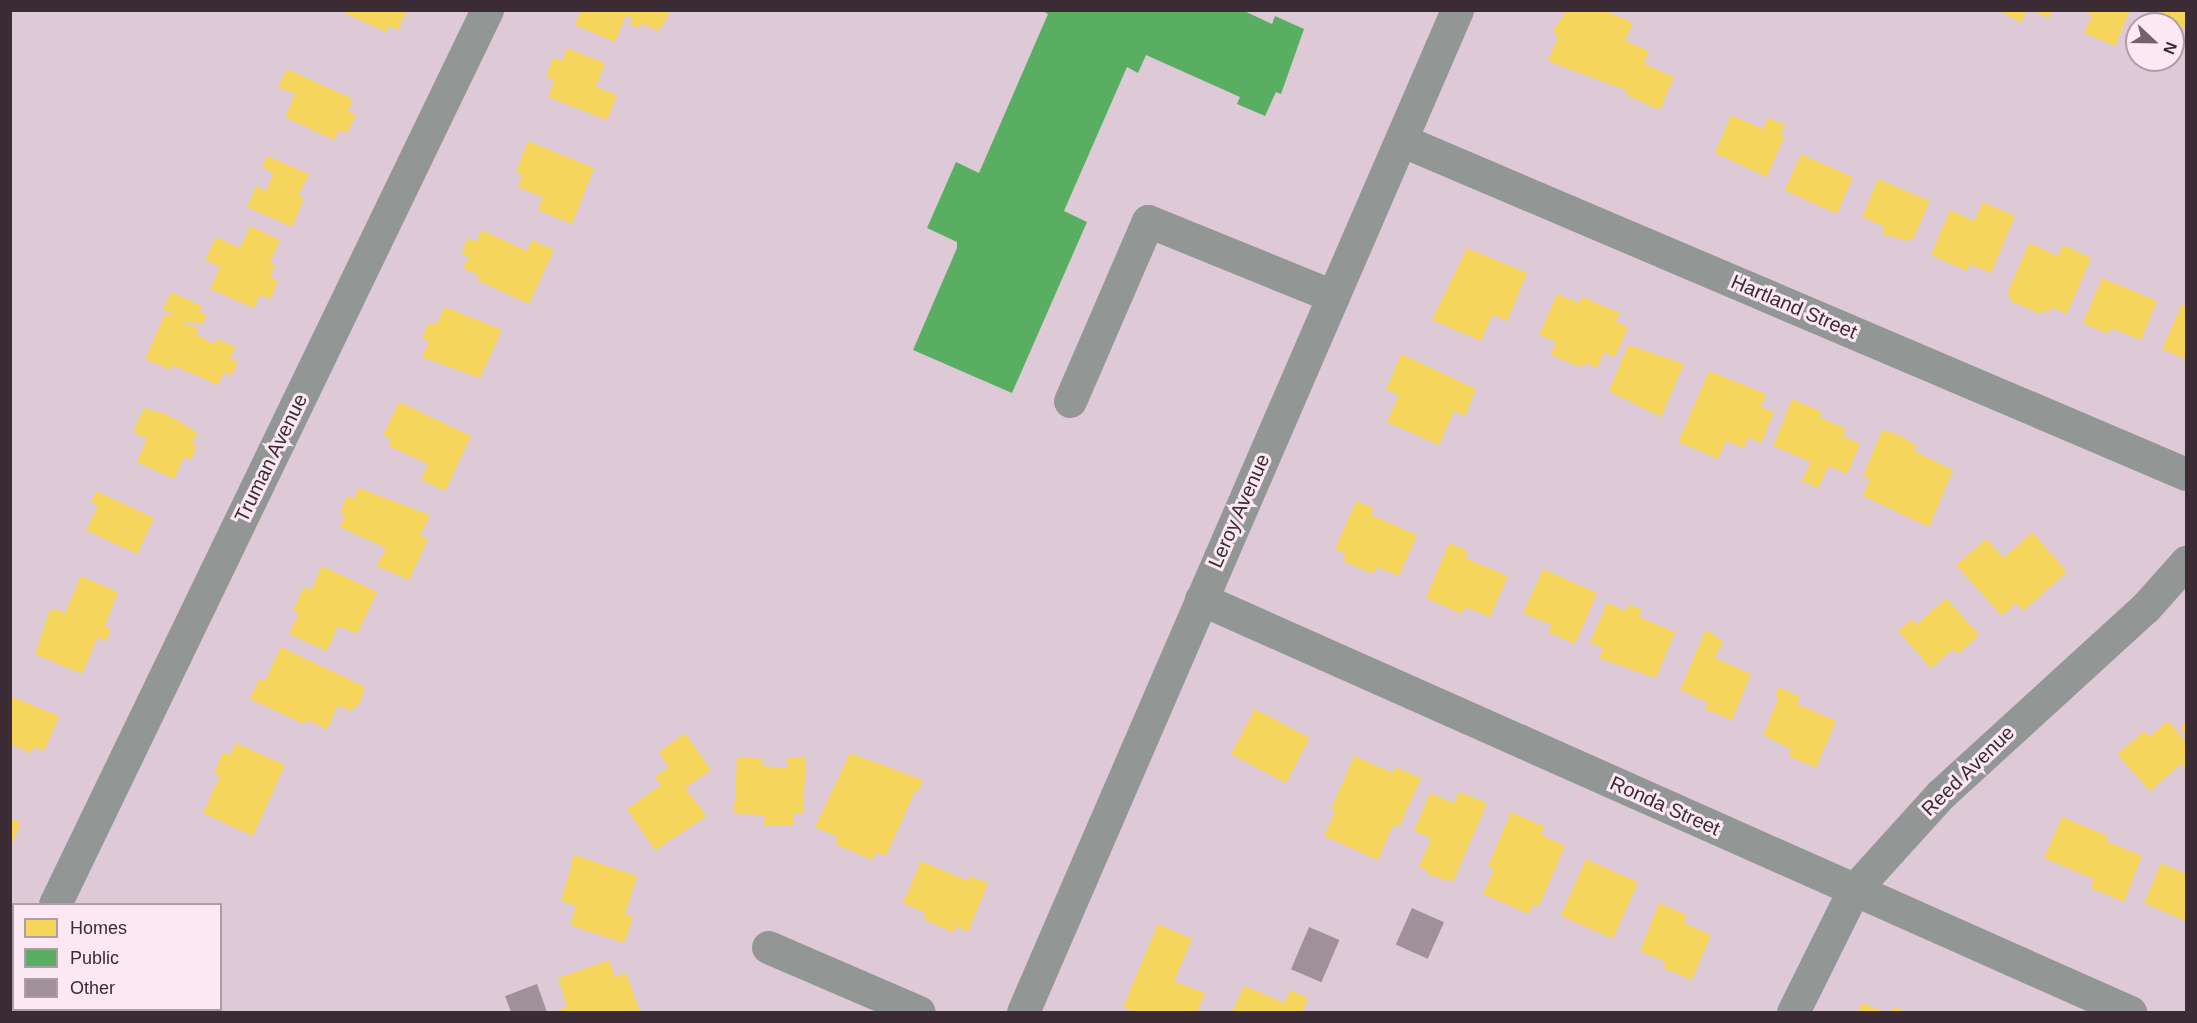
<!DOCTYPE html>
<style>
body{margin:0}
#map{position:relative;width:2197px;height:1023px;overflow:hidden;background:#dec9d6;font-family:Helvetica,sans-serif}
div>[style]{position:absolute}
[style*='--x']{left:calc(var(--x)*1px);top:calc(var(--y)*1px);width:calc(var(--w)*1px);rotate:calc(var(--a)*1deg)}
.homes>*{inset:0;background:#f6d55c;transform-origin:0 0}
.public>*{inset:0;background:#5aae61}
.building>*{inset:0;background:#a09097;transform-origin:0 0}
.minor>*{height:33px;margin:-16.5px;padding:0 16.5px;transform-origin:16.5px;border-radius:16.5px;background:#929695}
span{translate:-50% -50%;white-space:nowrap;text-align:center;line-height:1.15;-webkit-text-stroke:6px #fce8f3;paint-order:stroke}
.street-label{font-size:20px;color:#3a2b34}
.frame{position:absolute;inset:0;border:12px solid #3a2b34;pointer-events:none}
.legend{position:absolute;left:12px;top:903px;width:210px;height:108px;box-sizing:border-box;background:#fce8f3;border:2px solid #ae9ca7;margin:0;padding:8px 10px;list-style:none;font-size:18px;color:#3a2b34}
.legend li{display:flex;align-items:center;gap:12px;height:30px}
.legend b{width:30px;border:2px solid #ae9ca7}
.north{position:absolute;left:2125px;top:12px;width:60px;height:60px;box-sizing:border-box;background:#fce8f3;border:2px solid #ae9ca7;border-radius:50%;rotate:112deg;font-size:16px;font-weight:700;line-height:24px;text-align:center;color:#3a2b34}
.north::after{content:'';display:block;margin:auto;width:21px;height:27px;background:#73626d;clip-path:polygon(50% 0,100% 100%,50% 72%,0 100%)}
</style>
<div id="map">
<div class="homes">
<i style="clip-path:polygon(338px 10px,407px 10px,398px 30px,389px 26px,386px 32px)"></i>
<i style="clip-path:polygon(581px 10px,668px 10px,669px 15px,658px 31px,642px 23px,640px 28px,630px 24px,632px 18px,626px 15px,615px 42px,575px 25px)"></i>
<i style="clip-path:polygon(1567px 10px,1604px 10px,1633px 23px,1625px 41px,1649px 51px,1644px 64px,1674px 77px,1660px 110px,1626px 95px,1628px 91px,1548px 61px,1558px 37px,1553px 31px)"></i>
<i style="clip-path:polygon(1998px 10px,2027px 10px,2021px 23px)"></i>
<i style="clip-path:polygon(2031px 10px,2052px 10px,2049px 18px)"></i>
<i style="clip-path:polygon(2081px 10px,2130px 10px,2115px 46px,2084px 33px,2092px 15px)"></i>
<i style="clip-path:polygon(2160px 10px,2186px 10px,2186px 29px,2158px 17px)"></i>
<i style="clip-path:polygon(567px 48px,605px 63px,596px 87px,617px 95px,607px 120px,548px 97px,554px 80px,546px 77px,553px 58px,562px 61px)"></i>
<i style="clip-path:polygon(287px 69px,353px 99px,348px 111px,356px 115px,347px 133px,339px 130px,334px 140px,285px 117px,295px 94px,278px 87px)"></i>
<i style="clip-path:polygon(1731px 115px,1763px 129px,1768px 118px,1785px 125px,1781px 135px,1784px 137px,1767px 177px,1715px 153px)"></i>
<i style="clip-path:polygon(528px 141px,594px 168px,572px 224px,538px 210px,543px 197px,518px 187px,522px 175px,516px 172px)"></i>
<i style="left:1801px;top:154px;width:57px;height:40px;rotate:24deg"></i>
<i style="clip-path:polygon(267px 156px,309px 174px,298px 196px,304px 199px,292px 227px,247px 207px,256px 186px,266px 191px,273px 174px,262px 166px)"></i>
<i style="clip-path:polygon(1878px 179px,1930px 201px,1913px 239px,1908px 241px,1882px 234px,1885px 227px,1862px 217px)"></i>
<i style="clip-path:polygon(1983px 202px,2015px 216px,1991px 273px,1970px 264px,1967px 271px,1931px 255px,1950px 210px,1974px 221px)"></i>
<i style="clip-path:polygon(250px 226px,280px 240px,270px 262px,275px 265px,270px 277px,277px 280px,275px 289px,270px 299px,260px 295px,254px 308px,210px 289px,220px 267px,205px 260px,216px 237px,240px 248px)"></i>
<i style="clip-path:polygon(482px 230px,527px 251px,532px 240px,554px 250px,529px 304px,477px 280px,479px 275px,463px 268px,469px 257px,461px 253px,468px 238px,476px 242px)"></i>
<i style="clip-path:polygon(2029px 243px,2058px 256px,2063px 245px,2091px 258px,2067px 314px,2051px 307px,2049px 313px,2042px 310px,2040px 314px,2009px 300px,2011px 295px,2007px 294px)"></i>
<i style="clip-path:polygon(1467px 248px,1527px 273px,1507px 321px,1492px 315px,1481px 341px,1432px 320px)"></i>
<i style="clip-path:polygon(2102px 278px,2157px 301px,2141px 340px,2111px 328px,2108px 334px,2083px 323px)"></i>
<i style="clip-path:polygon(171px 292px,202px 306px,199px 312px,207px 315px,203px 323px,182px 322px,199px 329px,196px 335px,214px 344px,217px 339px,236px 347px,230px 359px,238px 362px,231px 376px,224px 372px,218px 385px,173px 365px,170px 370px,145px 359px,165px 314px,178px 317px,163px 309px)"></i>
<i style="clip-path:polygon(1557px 294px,1579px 303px,1582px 297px,1620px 313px,1616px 322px,1628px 327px,1615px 357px,1604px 352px,1597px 368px,1588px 364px,1577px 366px,1551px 355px,1556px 342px,1539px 335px)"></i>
<i style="clip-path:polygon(2182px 304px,2186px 306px,2186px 359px,2162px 349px)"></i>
<i style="clip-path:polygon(445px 307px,502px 330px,480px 378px,422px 357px,429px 341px,422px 338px,429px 322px,436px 325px)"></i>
<i style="clip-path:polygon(1628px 345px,1684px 364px,1661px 417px,1609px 391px)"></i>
<i style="clip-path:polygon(1401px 354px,1476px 389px,1465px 416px,1454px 411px,1439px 445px,1387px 422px,1399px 395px,1386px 390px)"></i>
<i style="clip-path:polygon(1709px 371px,1766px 394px,1761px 407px,1774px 412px,1761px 443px,1749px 437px,1744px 448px,1726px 441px,1718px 459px,1678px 442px)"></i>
<i style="clip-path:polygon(1792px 399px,1822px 412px,1819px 417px,1846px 429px,1843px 436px,1860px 444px,1847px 474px,1829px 466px,1818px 488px,1802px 481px,1811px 462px,1773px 446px)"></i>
<i style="clip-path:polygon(399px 402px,471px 436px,445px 491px,421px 480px,428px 464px,389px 446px,391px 439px,383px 435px)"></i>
<i style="clip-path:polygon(144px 408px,168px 415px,197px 432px,192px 444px,197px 446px,191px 460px,184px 457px,174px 479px,137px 462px,147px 439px,133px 432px)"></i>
<i style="clip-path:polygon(1882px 430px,1899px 435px,1917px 446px,1914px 451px,1953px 470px,1929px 527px,1863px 496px,1870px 479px,1863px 476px)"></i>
<i style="clip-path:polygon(359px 488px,430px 515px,420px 536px,428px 539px,409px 580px,377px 566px,386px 548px,340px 527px,345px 515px,340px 512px,347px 496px,354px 499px)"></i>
<i style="clip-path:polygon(96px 491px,154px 518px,137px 554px,86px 530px,98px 506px,91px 503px)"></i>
<i style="clip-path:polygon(1356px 501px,1374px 508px,1371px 515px,1417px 535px,1399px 576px,1377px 567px,1373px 574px,1343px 561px,1346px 554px,1335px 549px)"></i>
<i style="clip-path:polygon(2032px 532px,2067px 572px,2023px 611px,2016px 603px,2002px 616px,1956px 565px,1986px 539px,2004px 558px)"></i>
<i style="clip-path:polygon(1449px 543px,1468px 551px,1465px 558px,1508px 576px,1490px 617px,1465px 607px,1462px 614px,1426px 598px)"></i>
<i style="clip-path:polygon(322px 566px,377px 592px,357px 634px,338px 626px,327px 651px,289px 634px,299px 613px,293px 610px,304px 587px,311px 590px)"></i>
<i style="clip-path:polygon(1543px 569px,1597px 593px,1575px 644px,1548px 632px,1552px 625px,1523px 613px)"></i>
<i style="clip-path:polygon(81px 576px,118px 592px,105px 626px,111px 629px,106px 641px,98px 637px,82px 674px,35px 654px,50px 609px,62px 611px,64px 615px)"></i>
<i style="clip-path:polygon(1946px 598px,1979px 635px,1958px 654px,1953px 649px,1931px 668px,1898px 631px,1912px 619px,1916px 625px)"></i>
<i style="clip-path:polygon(1607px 603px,1626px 611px,1629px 604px,1642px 610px,1639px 617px,1675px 632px,1656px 678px,1599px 658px,1603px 648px,1590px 642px)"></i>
<i style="clip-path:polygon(1706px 629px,1723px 642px,1715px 658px,1751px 674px,1732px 720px,1705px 709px,1708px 702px,1680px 690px)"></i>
<i style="clip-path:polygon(281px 647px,365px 687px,360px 703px,351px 711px,338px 705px,327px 729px,307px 720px,304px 724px,250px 699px,259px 679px,265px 681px)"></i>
<i style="clip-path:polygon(1779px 687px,1800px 697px,1797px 704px,1836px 721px,1816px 768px,1789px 756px,1791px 749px,1763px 735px,1779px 697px,1775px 696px)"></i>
<i style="clip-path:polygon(10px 696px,59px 716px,44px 751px,34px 747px,31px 753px,10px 744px)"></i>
<i style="left:1255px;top:709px;width:62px;height:51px;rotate:28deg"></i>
<i style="clip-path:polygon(2168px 721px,2186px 742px,2186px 770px,2181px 764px,2150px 791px,2117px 754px,2144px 731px,2149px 737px)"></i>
<i style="clip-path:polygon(2186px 722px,2186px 735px,2180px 728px)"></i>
<i style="clip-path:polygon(685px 733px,711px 770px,685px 788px,707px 816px,655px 850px,627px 809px,661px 785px,655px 777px,669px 767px,659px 752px)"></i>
<i style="clip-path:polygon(236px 743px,285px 765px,253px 836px,203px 813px,220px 776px,214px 773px,223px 752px,230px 755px)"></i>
<i style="clip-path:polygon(850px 753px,923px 780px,918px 792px,915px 791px,886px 856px,876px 852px,872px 860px,835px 844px,838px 837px,815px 827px)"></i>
<i style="clip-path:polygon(1354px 756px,1393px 773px,1395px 767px,1421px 778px,1399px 827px,1393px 825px,1378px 860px,1324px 836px,1335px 811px,1331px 809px)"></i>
<i style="clip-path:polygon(737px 757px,763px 759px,762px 766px,788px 768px,788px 757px,806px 757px,803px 814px,794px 813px,793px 826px,764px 825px,765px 815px,734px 814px)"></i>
<i style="clip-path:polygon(1459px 792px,1487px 803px,1453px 882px,1427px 874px,1428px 871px,1419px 867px,1431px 838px,1414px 831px,1430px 793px,1454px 803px)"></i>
<i style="clip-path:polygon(1511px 812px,1545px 827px,1541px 835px,1565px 846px,1539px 906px,1533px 904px,1529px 914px,1483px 894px,1494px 869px,1488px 866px)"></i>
<i style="clip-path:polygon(2062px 817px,2108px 836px,2106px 841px,2142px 856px,2124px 902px,2091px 888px,2094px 879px,2044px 858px)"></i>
<i style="clip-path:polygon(10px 818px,21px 823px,12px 843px,10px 842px)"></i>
<i style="clip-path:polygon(574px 855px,637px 876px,625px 914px,633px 917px,624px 943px,570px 925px,576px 906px,561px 901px)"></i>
<i style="left:1586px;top:859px;width:57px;height:62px;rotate:24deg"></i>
<i style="clip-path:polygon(921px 861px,968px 881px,970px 876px,988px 883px,968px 932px,956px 926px,954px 933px,923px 919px,926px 913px,903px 903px)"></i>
<i style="clip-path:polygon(2161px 863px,2186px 874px,2186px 921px,2144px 903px)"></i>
<i style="clip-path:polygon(1659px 903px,1687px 915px,1684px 923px,1711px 935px,1692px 980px,1663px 968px,1666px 962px,1640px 951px)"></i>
<i style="clip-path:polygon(1158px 924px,1192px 939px,1174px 981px,1205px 993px,1197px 1012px,1134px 1012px,1123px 1007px)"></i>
<i style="clip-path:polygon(609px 960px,615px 977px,626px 973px,640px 1012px,557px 1012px,567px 1006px,558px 978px)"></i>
<i style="clip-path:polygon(1244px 986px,1285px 1003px,1290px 990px,1308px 998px,1302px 1012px,1232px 1012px)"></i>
<i style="clip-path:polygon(1862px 1003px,1885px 1012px,1858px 1012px)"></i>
<i style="clip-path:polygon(1894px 1007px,1907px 1012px,1891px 1012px)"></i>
</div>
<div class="public">
<i style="clip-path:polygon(1041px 10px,1242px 10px,1272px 24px,1275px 16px,1304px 29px,1281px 94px,1276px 92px,1265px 116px,1237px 104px,1240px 97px,1146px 55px,1138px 73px,1127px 67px,1064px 211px,1087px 222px,1012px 393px,913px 350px,957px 248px,957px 242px,927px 228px,956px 162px,979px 173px,1048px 14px)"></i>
</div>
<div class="building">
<i style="left:1412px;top:908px;width:35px;height:40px;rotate:24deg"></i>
<i style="left:1309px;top:927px;width:33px;height:46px;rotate:23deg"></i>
<i style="clip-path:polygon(537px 984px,547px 1012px,511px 1012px,505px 996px)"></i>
</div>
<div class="minor">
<i style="--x:1401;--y:140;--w:853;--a:23.05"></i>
<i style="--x:1070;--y:401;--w:196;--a:-66.6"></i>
<i style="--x:1148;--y:221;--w:200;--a:22.1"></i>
<i style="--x:1201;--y:599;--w:1017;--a:23.97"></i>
<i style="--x:55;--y:904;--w:993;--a:-64.21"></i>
<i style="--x:768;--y:947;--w:164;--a:23.3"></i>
<i style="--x:10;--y:998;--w:8;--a:-60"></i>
<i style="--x:1023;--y:1012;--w:1092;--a:-66.58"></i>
<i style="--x:1793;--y:1012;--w:135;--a:-63.6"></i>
<i style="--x:1853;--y:891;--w:131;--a:-47.8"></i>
<i style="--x:1941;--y:794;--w:276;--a:-42.4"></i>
<i style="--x:2145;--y:608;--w:62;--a:-48.3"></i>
</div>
<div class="street-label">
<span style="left:1794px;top:307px;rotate:23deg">Hartland Street</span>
<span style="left:271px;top:458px;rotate:-64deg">Truman Avenue</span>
<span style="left:1239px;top:511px;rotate:-66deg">Leroy Avenue</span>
<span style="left:1968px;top:771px;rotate:-44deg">Reed Avenue</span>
<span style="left:1665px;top:806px;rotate:24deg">Ronda Street</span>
</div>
<div class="frame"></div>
<ul class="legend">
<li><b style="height:16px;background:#f6d55c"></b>Homes</li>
<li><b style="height:16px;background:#5aae61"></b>Public</li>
<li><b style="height:16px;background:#a09097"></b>Other</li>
</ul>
<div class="north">N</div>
</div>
